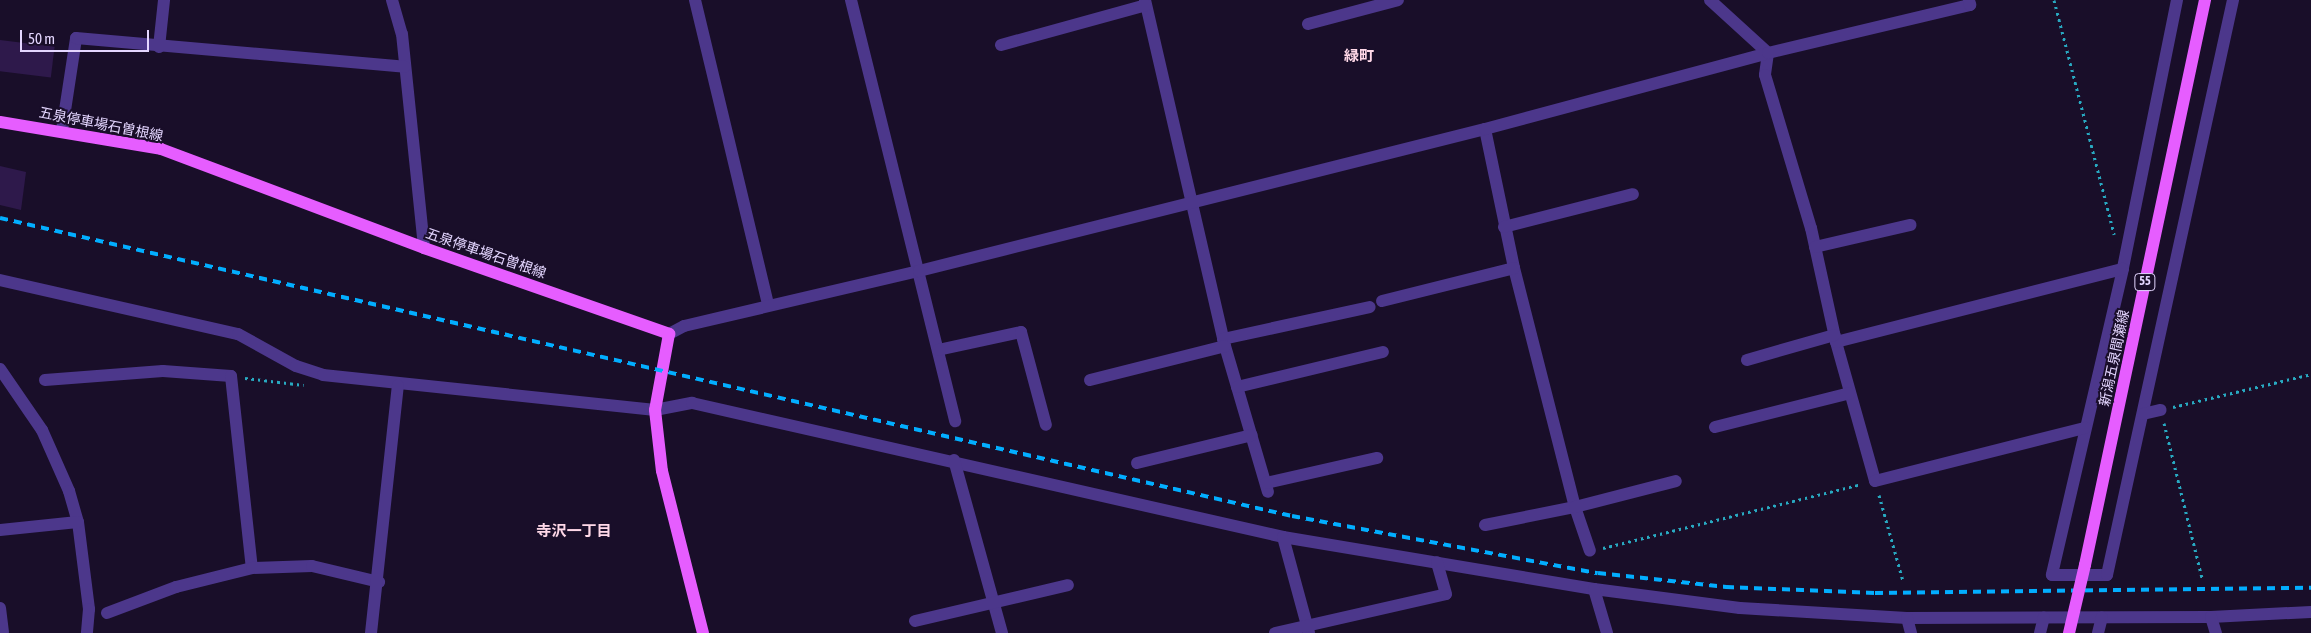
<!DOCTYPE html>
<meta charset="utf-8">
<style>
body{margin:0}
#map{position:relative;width:2311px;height:633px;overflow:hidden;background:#190e29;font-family:"Asap Condensed","Noto Sans JP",sans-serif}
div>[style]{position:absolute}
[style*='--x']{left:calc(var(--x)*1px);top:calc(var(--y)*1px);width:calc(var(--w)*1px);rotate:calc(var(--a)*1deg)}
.building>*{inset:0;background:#2e194b;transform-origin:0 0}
.path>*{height:3px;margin-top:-1.5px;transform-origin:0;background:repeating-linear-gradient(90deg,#28a9c1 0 2.5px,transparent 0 6.5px)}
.minor>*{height:12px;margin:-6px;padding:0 6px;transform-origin:6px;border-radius:6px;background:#4c378b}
.major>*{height:12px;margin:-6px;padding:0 6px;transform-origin:6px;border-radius:6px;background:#e65dff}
.rail>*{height:4px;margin-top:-2px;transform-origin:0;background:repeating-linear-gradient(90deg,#02aeff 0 8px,transparent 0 14px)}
.major-bridge>*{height:12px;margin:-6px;padding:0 6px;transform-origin:6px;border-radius:6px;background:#e65dff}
span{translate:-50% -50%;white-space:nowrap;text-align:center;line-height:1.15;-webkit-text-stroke:4px #190e29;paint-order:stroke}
.shield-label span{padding:1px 4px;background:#190e29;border:1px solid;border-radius:4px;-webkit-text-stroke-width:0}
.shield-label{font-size:12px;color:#e4d6ff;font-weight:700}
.street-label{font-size:14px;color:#e4d6ff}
.neighbourhood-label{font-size:15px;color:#ffd8e8;font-weight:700}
.scale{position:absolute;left:20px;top:30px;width:129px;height:22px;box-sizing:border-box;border:2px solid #e4d6ff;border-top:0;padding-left:6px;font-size:15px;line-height:18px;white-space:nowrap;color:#e4d6ff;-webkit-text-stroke:4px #190e29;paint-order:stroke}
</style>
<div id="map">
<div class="building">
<i style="left:0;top:40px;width:55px;height:31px;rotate:7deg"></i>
<i style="clip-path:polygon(0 166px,26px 172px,21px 210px,0 205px)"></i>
</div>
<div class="path">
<i style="--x:2054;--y:0;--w:242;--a:75.6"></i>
<i style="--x:245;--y:378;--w:59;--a:6.8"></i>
<i style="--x:2173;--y:407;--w:142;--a:-13.4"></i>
<i style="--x:2164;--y:423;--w:160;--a:76.2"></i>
<i style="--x:1879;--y:495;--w:89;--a:74.4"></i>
<i style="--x:1603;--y:548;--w:266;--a:-13.9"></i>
</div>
<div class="minor">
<i style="--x:392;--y:0;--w:35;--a:74"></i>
<i style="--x:402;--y:34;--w:215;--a:84.1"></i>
<i style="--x:695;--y:0;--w:314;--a:76.5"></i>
<i style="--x:851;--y:0;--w:434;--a:76.1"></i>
<i style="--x:1145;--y:0;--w:355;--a:77"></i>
<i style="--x:1225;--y:346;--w:152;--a:73.6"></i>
<i style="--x:1710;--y:0;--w:79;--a:42.4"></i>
<i style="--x:2177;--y:0;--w:274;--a:101.4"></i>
<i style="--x:2123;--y:269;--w:314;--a:103.1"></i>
<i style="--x:2052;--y:575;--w:55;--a:0"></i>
<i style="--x:2107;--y:575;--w:589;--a:-77.64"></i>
<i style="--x:1308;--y:24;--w:93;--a:-14.9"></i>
<i style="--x:1001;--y:45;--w:150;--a:-15.4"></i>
<i style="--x:159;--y:47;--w:47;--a:-83.9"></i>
<i style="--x:1768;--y:53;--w:22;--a:98"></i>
<i style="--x:1765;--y:75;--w:160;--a:73.3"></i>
<i style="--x:1811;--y:228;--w:117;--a:77.6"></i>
<i style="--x:1836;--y:342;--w:144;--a:74.3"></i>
<i style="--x:1875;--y:481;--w:217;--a:-14.2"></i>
<i style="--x:1485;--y:129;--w:142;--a:78.2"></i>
<i style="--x:1514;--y:268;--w:247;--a:75.7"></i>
<i style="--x:1575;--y:507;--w:46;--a:71.2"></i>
<i style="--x:62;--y:130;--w:93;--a:-81.3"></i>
<i style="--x:76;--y:38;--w:330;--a:5"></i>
<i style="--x:1504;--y:227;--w:133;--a:-14.3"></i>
<i style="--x:1815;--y:247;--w:98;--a:-13"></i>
<i style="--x:0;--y:280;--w:244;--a:12.8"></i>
<i style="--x:238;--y:334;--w:66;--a:28.9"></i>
<i style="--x:296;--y:366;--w:28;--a:18"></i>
<i style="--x:323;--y:375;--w:334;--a:6"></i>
<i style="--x:655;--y:410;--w:38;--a:-11"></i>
<i style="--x:692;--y:403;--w:606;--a:12.77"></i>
<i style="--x:1283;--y:537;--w:315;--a:9.5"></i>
<i style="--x:1594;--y:589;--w:147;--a:7.4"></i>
<i style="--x:1740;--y:608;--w:167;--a:3.4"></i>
<i style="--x:1907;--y:618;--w:304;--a:-0.2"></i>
<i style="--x:2211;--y:617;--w:100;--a:-2.9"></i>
<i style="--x:1382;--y:301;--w:136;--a:-14"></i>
<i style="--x:669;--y:334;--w:17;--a:-28"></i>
<i style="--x:684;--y:326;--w:241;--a:-13.2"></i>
<i style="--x:919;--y:271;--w:584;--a:-14.08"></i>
<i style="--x:1485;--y:129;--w:293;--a:-15"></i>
<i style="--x:1768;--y:53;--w:208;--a:-13.4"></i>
<i style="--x:1970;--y:5;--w:5;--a:-101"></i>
<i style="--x:1223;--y:339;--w:150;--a:-12.3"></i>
<i style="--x:1836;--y:342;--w:296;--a:-14.3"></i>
<i style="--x:938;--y:350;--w:85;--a:-12.2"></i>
<i style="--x:1021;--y:332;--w:96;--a:75"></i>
<i style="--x:1747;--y:360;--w:91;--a:-16"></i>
<i style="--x:0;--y:369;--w:74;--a:55.5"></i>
<i style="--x:42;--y:430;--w:67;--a:66.1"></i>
<i style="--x:69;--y:491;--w:32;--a:74"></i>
<i style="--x:78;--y:522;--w:88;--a:82.8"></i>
<i style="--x:89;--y:609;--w:24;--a:95"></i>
<i style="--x:45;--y:380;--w:118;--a:-4.4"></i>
<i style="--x:163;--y:371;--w:68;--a:4.2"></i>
<i style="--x:231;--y:376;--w:193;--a:83.8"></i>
<i style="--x:1090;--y:380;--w:139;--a:-14.1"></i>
<i style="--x:1237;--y:387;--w:150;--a:-13.5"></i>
<i style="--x:2143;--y:414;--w:18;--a:-13"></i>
<i style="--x:1715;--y:427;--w:139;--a:-14.1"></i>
<i style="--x:954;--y:460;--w:180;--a:74.5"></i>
<i style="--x:1137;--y:463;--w:118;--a:-13.7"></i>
<i style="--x:1266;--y:483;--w:114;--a:-12.7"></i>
<i style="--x:1485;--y:525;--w:92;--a:-11.3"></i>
<i style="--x:1575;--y:507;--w:104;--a:-14.4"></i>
<i style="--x:0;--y:530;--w:78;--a:-5.9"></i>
<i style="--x:1283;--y:537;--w:99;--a:74.8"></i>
<i style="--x:1594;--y:589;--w:46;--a:73.5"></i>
<i style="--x:0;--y:608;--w:24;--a:83"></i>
<i style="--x:107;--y:613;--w:74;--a:-20.6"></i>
<i style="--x:176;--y:587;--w:78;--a:-14"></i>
<i style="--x:252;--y:568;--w:60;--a:-1.9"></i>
<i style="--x:312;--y:566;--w:69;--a:13.4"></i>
<i style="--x:2211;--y:617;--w:17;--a:73"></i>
<i style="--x:1907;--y:618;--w:16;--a:75"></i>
<i style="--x:915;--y:621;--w:157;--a:-13.2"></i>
<i style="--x:371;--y:633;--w:249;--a:-83.8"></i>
<i style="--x:1275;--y:633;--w:175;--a:-12.8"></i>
<i style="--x:1446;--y:594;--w:33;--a:-106"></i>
<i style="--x:2040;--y:633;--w:16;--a:-76"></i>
<i style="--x:2098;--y:633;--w:16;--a:-76"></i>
</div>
<div class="major">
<i style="--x:0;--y:122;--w:163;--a:9.5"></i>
<i style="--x:161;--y:149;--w:281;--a:20.6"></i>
<i style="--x:424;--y:248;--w:260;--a:19.3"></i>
<i style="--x:669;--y:334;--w:77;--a:100.4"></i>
<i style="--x:655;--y:410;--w:61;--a:83.5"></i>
<i style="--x:662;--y:471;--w:167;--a:75.8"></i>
<i style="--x:2085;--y:565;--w:578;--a:-78.01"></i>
</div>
<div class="rail">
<i style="--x:0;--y:218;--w:1326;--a:12.99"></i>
<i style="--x:1292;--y:516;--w:311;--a:10.6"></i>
<i style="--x:1598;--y:573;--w:129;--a:6.2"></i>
<i style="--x:1726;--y:587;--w:149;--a:2.3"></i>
<i style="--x:1875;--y:593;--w:436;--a:-0.7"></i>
</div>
<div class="major-bridge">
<i style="--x:2069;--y:633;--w:70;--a:-76.8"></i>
</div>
<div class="shield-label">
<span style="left:2145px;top:282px">55</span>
</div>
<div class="street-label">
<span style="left:101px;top:124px;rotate:11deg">五泉停車場石曽根線</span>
<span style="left:486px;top:253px;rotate:19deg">五泉停車場石曽根線</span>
<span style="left:2114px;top:358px;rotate:-78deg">新潟五泉間瀬線</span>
</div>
<div class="neighbourhood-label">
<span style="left:1359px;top:56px">緑町</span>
<span style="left:574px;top:531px">寺沢一丁目</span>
</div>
<div class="scale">50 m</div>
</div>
